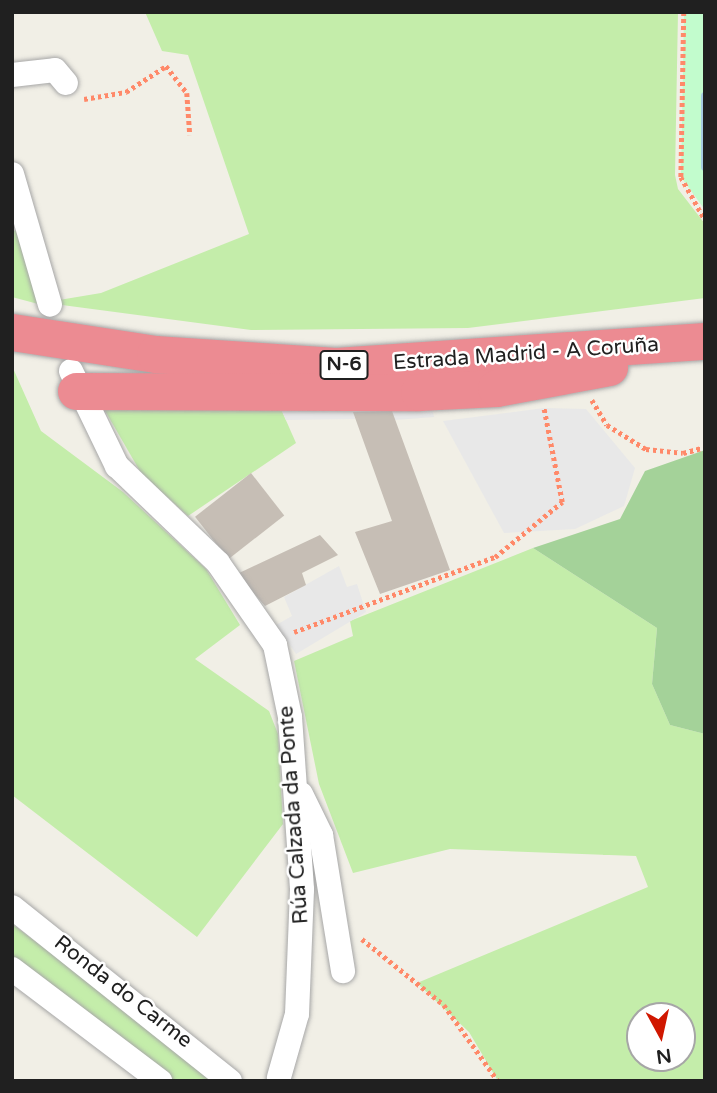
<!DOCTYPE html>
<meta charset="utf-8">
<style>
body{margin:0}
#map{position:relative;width:717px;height:1093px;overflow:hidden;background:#f1efe6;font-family:"Varela Round",sans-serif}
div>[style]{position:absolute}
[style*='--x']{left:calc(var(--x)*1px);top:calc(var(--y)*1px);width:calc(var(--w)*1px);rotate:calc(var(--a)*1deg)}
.grass>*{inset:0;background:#c4edaa}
.forest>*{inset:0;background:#a4d299}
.park>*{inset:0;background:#c2fccd}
.parking>*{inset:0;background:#e8e8e8}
.stream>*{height:8px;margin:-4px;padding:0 4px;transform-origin:4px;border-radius:4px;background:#a5cce1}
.building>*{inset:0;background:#c6beb5;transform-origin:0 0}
.path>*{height:4.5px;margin-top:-2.25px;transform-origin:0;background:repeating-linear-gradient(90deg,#ff8969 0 3.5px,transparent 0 7px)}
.roads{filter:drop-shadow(0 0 2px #a7a7a7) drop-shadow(0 0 2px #a7a7a7)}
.minor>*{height:24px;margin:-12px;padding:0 12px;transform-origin:12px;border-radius:12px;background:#fff}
.highway>*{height:37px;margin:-18.5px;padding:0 18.5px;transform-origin:18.5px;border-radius:18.5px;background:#ec8b92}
span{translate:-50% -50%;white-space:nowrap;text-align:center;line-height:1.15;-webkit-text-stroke:5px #fff;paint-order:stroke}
.shield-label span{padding:2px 5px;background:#fff;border:2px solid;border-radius:5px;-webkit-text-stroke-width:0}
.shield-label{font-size:19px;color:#202020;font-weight:700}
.street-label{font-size:21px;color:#202020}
.frame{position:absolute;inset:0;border:14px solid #202020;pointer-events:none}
.north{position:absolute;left:626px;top:1002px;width:70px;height:70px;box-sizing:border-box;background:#fff;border:2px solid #a6a6a6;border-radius:50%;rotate:172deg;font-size:19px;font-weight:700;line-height:28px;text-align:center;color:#202020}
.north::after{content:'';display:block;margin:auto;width:24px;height:32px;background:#d01700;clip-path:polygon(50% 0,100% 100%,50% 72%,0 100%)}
</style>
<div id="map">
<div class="grass">
<i style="clip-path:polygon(145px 12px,678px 12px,675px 175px,678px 189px,705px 224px,705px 298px,468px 328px,251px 330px,62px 305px,59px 300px,101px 293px,249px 234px,188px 55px,162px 51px)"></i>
<i style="clip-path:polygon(21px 230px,42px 305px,12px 297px,12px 231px)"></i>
<i style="clip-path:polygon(12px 366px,41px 431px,123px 492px,206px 569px,240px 625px,195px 659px,269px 711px,278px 734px,283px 824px,197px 937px,12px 795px)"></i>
<i style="clip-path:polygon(277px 400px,296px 443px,188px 516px,141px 473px,104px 409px)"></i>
<i style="clip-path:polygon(evenodd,533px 548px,657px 628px,652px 684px,670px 725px,705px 734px,705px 1081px,498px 1081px,469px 1032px,417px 983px,648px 887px,636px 856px,450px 849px,353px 873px,319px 784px,294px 661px,353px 636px,350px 621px,533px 548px,640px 1016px,682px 1016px,682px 1058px,640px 1058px,640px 1016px)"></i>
<i style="clip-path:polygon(12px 924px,160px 1033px,212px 1081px,172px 1081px,12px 959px)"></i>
</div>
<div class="forest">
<i style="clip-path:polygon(705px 450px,705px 734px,670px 725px,652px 684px,657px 628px,533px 548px,620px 519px,645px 471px)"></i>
</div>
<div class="park">
<i style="clip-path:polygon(684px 12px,705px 12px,705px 210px,681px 177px)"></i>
</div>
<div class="parking">
<i style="clip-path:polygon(428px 391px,434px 417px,395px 420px,354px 412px,355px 419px,286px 420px,277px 400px)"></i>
<i style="clip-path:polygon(544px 408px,586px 409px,635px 468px,624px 506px,575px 529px,504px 533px,443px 421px)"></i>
<i style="clip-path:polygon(339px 566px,347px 587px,357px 584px,366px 612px,296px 654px,276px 625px,292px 616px,284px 597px)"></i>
</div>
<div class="stream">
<i style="--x:705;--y:96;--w:71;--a:90"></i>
</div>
<div class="building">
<i style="clip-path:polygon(392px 411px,450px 570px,380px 594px,355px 532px,392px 521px,353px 412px)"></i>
<i style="left:251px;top:473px;width:54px;height:71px;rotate:52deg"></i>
<i style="clip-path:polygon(320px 535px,338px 555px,302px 573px,306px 585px,265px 606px,237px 574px)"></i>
</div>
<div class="path">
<i style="--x:684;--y:12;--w:165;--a:91"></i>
<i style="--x:681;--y:177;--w:49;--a:60.8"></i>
<i style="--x:84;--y:99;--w:43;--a:-9.5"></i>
<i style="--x:126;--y:92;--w:48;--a:-33"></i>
<i style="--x:166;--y:66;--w:34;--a:52"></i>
<i style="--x:187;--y:93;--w:42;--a:85.9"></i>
<i style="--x:592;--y:400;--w:29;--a:59"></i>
<i style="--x:607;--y:425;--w:46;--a:31.6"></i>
<i style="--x:646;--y:449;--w:37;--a:6"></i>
<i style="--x:683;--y:453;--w:23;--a:-15"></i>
<i style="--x:294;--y:632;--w:215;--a:-20.5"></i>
<i style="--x:495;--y:557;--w:87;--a:-39.4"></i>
<i style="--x:562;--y:502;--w:95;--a:-101"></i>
<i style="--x:362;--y:939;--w:105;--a:38.8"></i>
<i style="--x:444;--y:1005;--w:93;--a:54.6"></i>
</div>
<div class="roads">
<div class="minor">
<i style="--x:12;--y:75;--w:43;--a:-6.6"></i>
<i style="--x:55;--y:70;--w:17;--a:50"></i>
<i style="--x:12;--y:174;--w:136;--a:73.8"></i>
<i style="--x:71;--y:371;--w:106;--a:64.2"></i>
<i style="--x:117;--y:466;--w:140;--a:43.8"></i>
<i style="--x:218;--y:563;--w:100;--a:55.2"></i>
<i style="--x:275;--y:645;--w:74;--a:78.2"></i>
<i style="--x:290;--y:717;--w:173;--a:86"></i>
<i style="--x:302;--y:890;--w:124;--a:92.3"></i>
<i style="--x:297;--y:1014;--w:66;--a:105.9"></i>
<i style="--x:301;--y:794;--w:46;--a:64"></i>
<i style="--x:321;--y:835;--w:138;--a:80.8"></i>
<i style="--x:12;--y:907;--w:279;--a:38.6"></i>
<i style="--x:12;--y:969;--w:186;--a:37.1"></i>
</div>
<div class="highway">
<i style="--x:12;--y:332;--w:145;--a:8.7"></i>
<i style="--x:155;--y:354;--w:181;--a:3.8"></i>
<i style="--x:336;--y:366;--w:370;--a:-3.9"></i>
<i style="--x:76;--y:391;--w:343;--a:0.2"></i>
<i style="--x:419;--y:392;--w:77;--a:-3"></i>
<i style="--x:496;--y:388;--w:115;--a:-10.5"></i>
</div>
</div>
<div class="shield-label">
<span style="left:344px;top:365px">N-6</span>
</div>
<div class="street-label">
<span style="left:526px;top:354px;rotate:-4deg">Estrada Madrid - A Coruña</span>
<span style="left:294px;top:815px;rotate:-94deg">Rúa Calzada da Ponte</span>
<span style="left:123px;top:992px;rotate:38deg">Ronda do Carme</span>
</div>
<div class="frame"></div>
<div class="north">N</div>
</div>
